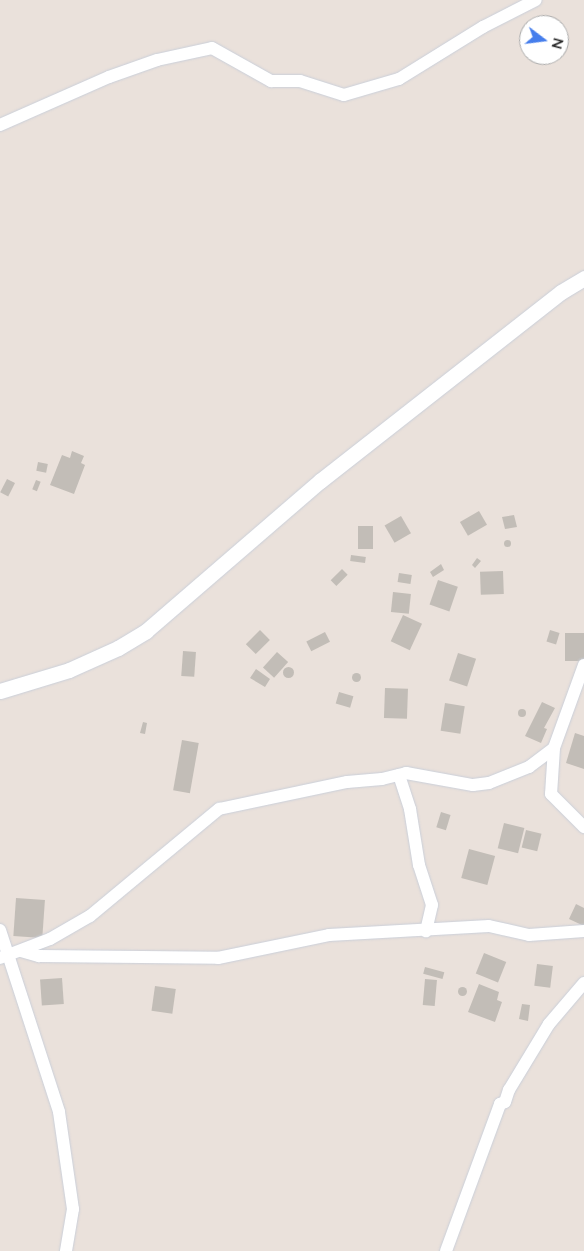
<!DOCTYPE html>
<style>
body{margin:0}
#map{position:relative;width:584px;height:1251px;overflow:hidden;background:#eae1db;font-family:Lato,sans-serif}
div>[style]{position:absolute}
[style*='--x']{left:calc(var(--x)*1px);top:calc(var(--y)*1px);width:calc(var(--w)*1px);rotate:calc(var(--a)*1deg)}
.building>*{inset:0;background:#c2bdb7;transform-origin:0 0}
.round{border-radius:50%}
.roads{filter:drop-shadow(0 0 1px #cacfd9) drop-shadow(0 0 1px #cacfd9)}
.minor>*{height:12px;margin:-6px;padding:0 6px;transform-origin:6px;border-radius:6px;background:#fff}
.tertiary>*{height:15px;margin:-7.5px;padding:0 7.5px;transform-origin:7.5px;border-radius:7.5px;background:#fff}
span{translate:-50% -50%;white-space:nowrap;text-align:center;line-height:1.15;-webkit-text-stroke:4px #fff;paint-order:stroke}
.north{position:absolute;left:519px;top:15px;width:50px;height:50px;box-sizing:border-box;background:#fff;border:1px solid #a9a9a9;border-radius:50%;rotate:105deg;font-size:14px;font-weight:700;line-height:20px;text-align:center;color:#292929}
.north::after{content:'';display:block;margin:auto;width:18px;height:22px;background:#467eec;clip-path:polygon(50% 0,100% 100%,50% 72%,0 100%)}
</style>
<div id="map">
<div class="building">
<i style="clip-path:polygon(72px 451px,84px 456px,81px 463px,85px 465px,74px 494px,50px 485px,62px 455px,70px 458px)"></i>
<i style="left:38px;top:462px;width:10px;height:9px;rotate:11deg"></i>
<i style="left:7px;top:479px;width:9px;height:15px;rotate:27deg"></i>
<i style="left:36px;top:480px;width:5px;height:10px;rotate:22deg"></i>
<i style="left:479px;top:511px;width:16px;height:22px;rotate:60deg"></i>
<i style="clip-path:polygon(514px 515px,517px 527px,505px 529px,502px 517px)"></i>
<i style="left:401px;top:516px;width:20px;height:19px;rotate:60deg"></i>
<i style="left:358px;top:526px;width:15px;height:23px"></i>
<i class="round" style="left:503.5px;top:539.5px;width:7px;height:7px"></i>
<i style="left:351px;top:555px;width:15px;height:6px;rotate:8deg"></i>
<i style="clip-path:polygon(477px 558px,481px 561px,475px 568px,472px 565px)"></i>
<i style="clip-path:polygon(441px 564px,444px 570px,433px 577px,430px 572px)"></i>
<i style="left:342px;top:569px;width:8px;height:16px;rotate:45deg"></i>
<i style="left:503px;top:571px;width:23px;height:23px;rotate:88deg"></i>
<i style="left:399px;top:573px;width:13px;height:9px;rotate:9deg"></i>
<i style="left:438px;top:580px;width:21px;height:26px;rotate:19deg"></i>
<i style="left:393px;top:592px;width:18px;height:20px;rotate:6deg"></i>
<i style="left:403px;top:615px;width:21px;height:29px;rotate:25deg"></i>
<i style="left:260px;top:630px;width:14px;height:20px;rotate:45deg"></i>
<i style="left:550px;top:630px;width:10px;height:12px;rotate:17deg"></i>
<i style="left:325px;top:632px;width:11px;height:21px;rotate:63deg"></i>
<i style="left:565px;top:633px;width:19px;height:28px"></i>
<i style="left:183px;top:651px;width:13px;height:25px;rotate:4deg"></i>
<i style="left:277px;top:652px;width:15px;height:21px;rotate:42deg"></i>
<i style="left:458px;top:653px;width:19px;height:29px;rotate:18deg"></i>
<i class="round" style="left:282.5px;top:666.5px;width:11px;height:11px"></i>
<i style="clip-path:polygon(256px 669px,270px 679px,265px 687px,250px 678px)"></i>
<i class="round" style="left:351.5px;top:672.5px;width:9px;height:9px"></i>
<i style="left:385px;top:688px;width:23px;height:30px;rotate:2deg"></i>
<i style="left:339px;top:692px;width:15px;height:12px;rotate:16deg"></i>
<i style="clip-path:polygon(542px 702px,555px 708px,544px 728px,547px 729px,541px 743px,525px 736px)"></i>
<i style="left:445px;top:703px;width:20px;height:28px;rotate:9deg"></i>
<i class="round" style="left:518px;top:709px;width:8px;height:8px"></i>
<i style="clip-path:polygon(143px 722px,147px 723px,145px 734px,140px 733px)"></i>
<i style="clip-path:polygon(575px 733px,584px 736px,584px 769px,566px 763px)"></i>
<i style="left:182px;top:740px;width:17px;height:51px;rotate:10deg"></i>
<i style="left:441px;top:812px;width:10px;height:16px;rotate:17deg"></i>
<i style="left:504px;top:823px;width:21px;height:26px;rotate:14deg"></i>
<i style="left:526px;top:830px;width:16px;height:18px;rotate:14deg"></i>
<i style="left:469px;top:849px;width:27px;height:30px;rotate:15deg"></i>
<i style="left:16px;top:898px;width:29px;height:38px;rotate:4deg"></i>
<i style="clip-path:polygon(576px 904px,584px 908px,584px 926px,569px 919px)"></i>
<i style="left:484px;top:953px;width:24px;height:22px;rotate:22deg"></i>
<i style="left:537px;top:964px;width:16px;height:22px;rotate:7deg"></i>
<i style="left:425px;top:967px;width:20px;height:7px;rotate:15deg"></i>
<i style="left:62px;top:978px;width:26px;height:22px;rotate:86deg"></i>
<i style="left:425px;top:979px;width:12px;height:26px;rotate:5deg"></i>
<i style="clip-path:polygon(479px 984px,499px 992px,497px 1000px,502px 1002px,495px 1022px,468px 1012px)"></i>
<i style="left:155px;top:986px;width:21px;height:25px;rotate:8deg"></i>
<i class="round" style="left:457.5px;top:986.5px;width:9px;height:9px"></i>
<i style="clip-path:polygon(522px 1004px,530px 1005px,528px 1021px,519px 1019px)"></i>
</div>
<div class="roads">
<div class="minor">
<i style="--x:0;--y:125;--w:119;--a:-23.8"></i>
<i style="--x:109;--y:77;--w:51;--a:-19.5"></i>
<i style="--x:157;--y:60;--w:56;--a:-12.3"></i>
<i style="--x:212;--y:48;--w:68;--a:29.2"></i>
<i style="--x:271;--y:81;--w:29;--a:0"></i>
<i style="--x:300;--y:81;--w:46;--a:17.7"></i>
<i style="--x:344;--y:95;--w:57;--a:-16.2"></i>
<i style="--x:399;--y:79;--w:99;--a:-31.8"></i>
<i style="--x:483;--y:27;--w:59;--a:-27"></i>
<i style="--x:584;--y:665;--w:88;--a:109.9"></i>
<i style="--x:554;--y:748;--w:46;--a:93.7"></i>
<i style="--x:551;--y:794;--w:47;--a:45"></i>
<i style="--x:399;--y:775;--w:36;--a:72"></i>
<i style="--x:410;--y:809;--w:57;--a:80.9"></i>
<i style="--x:419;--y:865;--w:42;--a:72"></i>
<i style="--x:432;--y:905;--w:27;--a:103"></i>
<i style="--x:0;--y:930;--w:191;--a:72"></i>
<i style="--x:59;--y:1112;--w:98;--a:81.8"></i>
<i style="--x:73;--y:1209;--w:43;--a:99.5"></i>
<i style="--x:21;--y:951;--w:19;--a:16"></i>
<i style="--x:39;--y:956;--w:179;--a:0.6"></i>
<i style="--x:218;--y:958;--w:113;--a:-11.7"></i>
<i style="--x:329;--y:935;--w:160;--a:-3.2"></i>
<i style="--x:489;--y:926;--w:41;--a:12.7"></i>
<i style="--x:529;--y:935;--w:55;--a:-4.2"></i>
<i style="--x:0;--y:958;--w:53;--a:-20.8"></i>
<i style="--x:50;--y:939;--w:46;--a:-29.9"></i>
<i style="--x:90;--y:916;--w:168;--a:-39.7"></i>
<i style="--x:219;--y:809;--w:131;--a:-11.9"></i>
<i style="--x:347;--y:782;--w:35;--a:-5"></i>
<i style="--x:382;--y:779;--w:25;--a:-14"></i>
<i style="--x:406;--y:773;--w:68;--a:10.2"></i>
<i style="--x:473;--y:785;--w:16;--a:-7"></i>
<i style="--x:489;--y:783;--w:43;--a:-21.8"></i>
<i style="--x:529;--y:767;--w:31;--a:-37"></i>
<i style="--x:446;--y:1251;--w:157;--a:-69.8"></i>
<i style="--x:500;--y:1104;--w:5;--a:-22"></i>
<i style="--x:505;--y:1102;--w:13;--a:-72"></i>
<i style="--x:509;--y:1090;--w:77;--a:-58.8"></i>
<i style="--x:549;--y:1024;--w:54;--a:-49.5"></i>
</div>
<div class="tertiary">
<i style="--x:0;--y:691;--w:72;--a:-16.9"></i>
<i style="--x:69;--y:670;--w:54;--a:-24.2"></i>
<i style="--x:118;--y:648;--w:33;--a:-31"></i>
<i style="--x:146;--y:631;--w:230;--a:-40.8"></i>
<i style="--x:320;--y:481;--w:306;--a:-38.1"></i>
<i style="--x:561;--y:292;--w:27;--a:-31"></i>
</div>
</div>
<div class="north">N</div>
</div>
